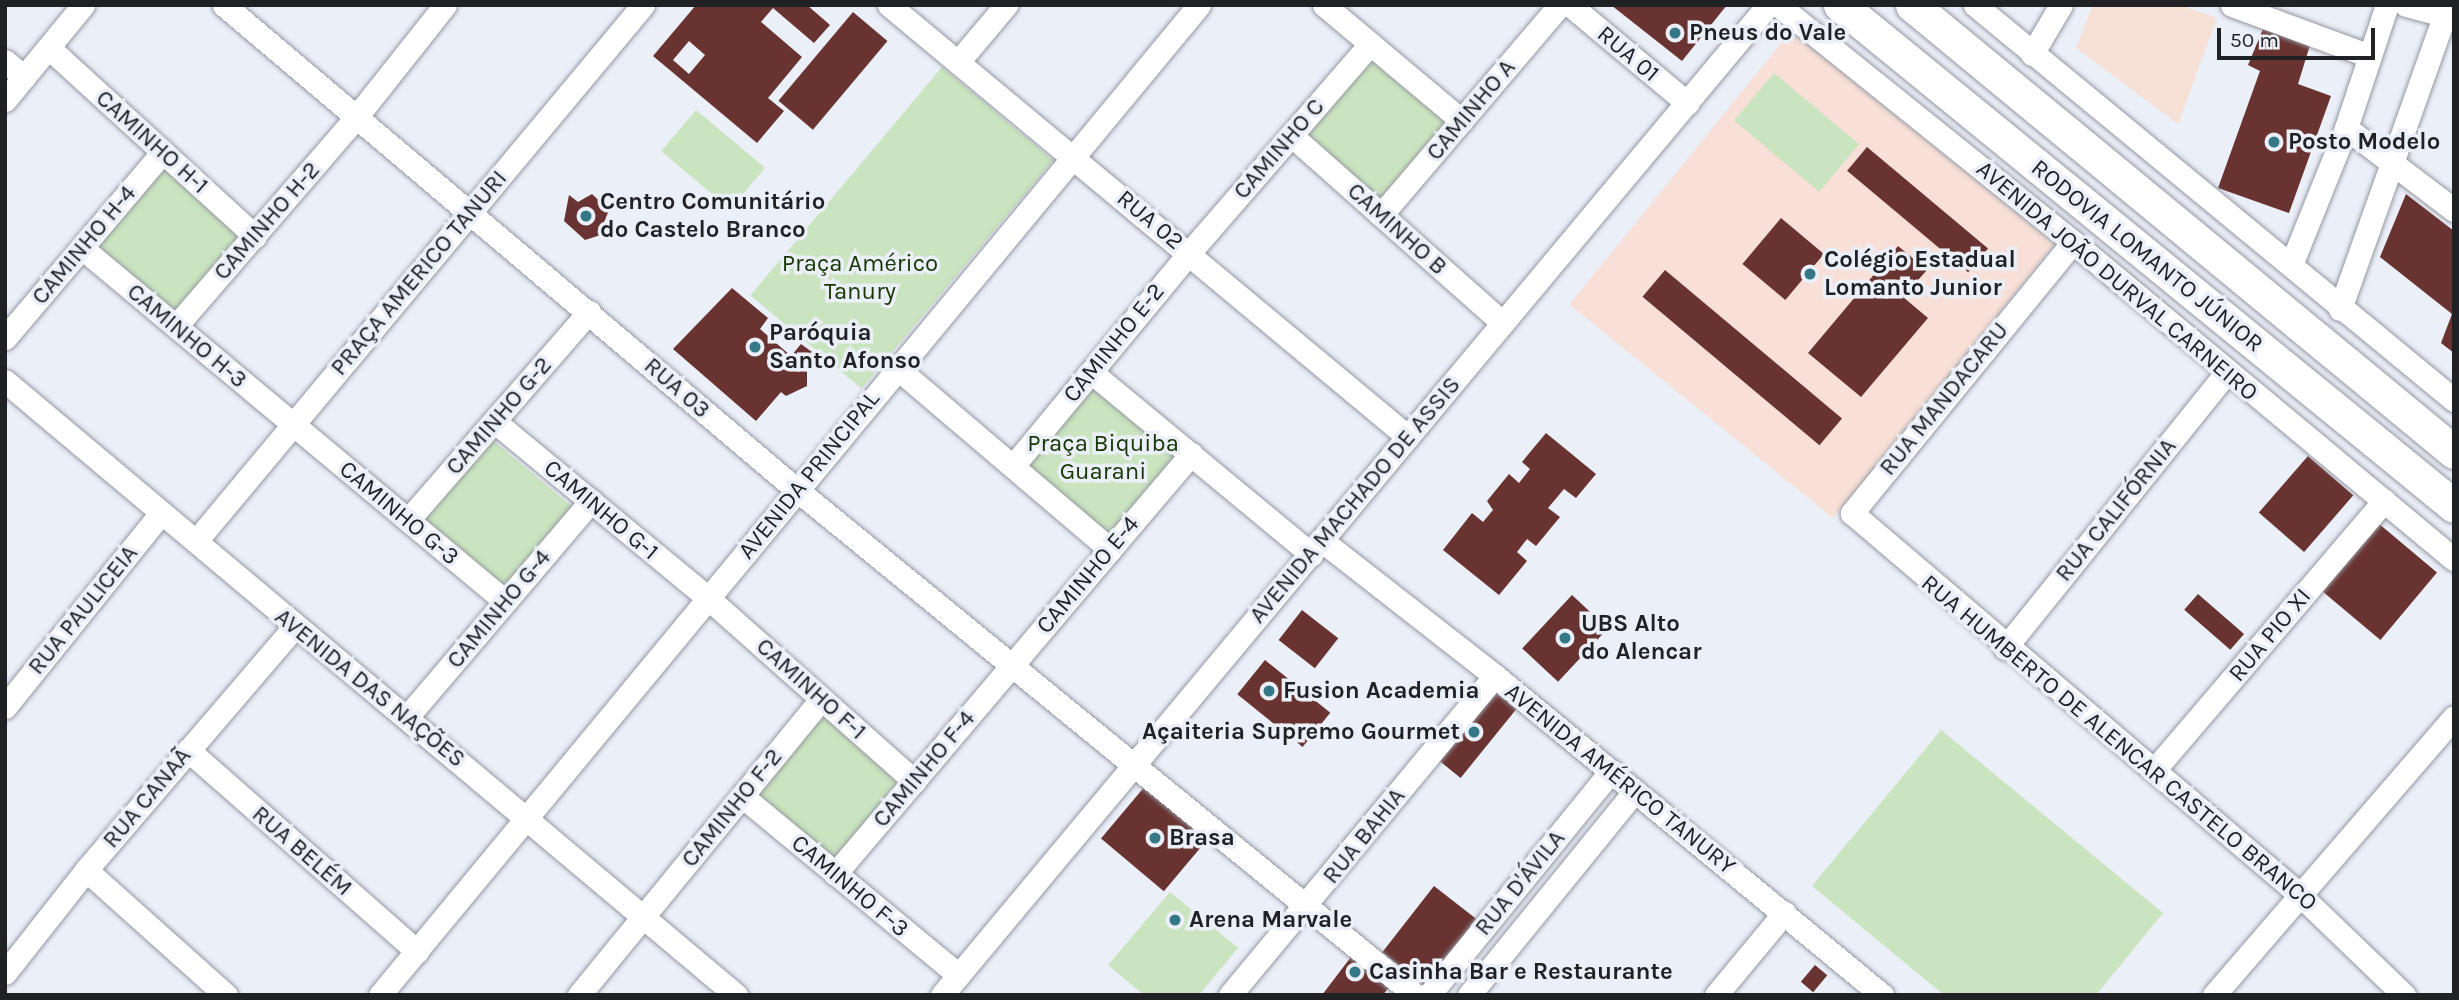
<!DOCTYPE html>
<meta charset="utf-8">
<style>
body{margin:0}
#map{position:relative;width:2459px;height:1000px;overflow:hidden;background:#ebeff8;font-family:Karla,sans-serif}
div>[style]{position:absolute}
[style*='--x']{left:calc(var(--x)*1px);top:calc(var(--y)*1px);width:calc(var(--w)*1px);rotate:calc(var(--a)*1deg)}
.commercial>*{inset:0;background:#f7e0d5}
.education>*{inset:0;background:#f8dfd7;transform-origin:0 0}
.green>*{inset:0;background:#cae4bf;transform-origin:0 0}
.building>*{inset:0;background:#683331;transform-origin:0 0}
.roads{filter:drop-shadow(0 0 2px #9598a0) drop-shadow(0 0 2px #9598a0)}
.minor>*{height:23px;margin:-11.5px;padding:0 11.5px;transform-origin:11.5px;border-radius:11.5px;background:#fff}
.highway>*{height:33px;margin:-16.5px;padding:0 16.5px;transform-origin:16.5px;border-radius:16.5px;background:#fff}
.dots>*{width:19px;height:19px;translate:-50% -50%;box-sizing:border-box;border:4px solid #ebeff8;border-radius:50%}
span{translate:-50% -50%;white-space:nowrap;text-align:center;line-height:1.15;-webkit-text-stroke:7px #ebeff8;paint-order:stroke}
.poi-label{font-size:24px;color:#1f2124;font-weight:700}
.left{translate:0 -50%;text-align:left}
.right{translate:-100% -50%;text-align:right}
.street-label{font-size:24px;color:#1f2124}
.park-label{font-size:24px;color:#173604}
.frame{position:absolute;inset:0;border:7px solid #1f2124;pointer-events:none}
.scale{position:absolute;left:2217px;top:28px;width:158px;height:32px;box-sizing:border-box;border:4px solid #1f2124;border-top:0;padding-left:9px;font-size:21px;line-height:24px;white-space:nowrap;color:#1f2124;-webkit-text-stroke:5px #ebeff8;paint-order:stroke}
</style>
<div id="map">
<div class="commercial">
<i style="clip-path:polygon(2093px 5px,2180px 5px,2217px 18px,2178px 124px,2076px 48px)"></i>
</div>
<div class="education">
<i style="left:1791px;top:31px;width:339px;height:352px;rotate:39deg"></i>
</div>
<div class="green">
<i style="left:1367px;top:51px;width:111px;height:104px;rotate:40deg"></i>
<i style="left:942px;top:67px;width:145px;height:298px;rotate:40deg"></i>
<i style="left:1774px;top:73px;width:111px;height:62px;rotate:40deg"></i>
<i style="left:696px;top:110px;width:90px;height:54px;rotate:40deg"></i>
<i style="left:162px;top:168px;width:109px;height:106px;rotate:40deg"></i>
<i style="left:1096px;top:379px;width:110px;height:113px;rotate:39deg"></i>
<i style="left:489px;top:437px;width:108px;height:111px;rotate:40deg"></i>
<i style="left:822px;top:710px;width:109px;height:115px;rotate:40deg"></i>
<i style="clip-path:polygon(1941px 730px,2163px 913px,2096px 995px,1944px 995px,1812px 886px)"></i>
<i style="clip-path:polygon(1170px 892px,1238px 948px,1199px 995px,1144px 995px,1108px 965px)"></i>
</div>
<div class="building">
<i style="clip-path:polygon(evenodd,696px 5px,807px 5px,830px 25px,814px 43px,773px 8px,761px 22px,802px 57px,768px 98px,784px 111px,757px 143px,653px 56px,696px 5px,689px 41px,705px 55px,689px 74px,673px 60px,689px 41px)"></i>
<i style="clip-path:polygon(1611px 5px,1727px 5px,1682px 61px)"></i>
<i style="left:853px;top:12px;width:45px;height:116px;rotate:40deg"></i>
<i style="clip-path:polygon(2263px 29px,2310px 45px,2298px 84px,2331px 96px,2289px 213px,2218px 188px,2260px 71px,2248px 65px)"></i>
<i style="left:1867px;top:147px;width:158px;height:31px;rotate:40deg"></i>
<i style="clip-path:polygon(592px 194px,609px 210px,603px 225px,610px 232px,585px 240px,564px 221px,569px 195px,578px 202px)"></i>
<i style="clip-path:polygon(2406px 194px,2454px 231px,2454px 353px,2441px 343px,2452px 314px,2380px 257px)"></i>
<i style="left:1781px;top:218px;width:56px;height:60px;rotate:40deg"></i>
<i style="clip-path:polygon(1898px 246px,1927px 270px,1903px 297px,1928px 318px,1861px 397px,1808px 353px)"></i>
<i style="left:1665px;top:270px;width:231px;height:35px;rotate:40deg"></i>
<i style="clip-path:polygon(732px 288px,768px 318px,760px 329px,791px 356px,801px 344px,812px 352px,802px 365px,807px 372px,807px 386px,786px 396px,781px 392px,756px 421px,673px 349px)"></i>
<i style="clip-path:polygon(1546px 433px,1596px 474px,1576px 498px,1564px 489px,1548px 508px,1560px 517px,1536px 546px,1527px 539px,1517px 552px,1527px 561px,1499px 595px,1443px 550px,1472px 513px,1483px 522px,1493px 510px,1487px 501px,1509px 474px,1519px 483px,1530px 469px,1522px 462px)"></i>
<i style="left:2308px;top:456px;width:60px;height:75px;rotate:41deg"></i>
<i style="left:2378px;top:523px;width:77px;height:88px;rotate:40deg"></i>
<i style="left:2198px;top:594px;width:61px;height:21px;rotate:41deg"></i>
<i style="left:1572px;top:595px;width:49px;height:73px;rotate:43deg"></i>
<i style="left:1302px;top:610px;width:46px;height:38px;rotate:38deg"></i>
<i style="left:1265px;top:660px;width:84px;height:44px;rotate:39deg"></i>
<i style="left:1490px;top:686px;width:35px;height:90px;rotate:39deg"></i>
<i style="left:1146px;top:785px;width:82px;height:70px;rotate:40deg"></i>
<i style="left:1434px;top:886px;width:57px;height:84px;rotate:38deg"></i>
<i style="clip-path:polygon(1351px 957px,1389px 987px,1383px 995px,1322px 995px)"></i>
<i style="left:1815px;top:965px;width:16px;height:22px;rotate:40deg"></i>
</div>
<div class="roads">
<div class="minor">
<i style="--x:224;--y:5;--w:751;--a:40.25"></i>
<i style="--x:797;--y:490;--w:798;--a:39.25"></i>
<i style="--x:889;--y:5;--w:675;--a:39.77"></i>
<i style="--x:1324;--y:5;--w:180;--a:40"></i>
<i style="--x:1570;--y:5;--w:153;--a:39.9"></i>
<i style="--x:1778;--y:5;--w:378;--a:38.8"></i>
<i style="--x:2073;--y:242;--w:496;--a:39.8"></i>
<i style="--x:1975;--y:5;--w:621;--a:39.51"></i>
<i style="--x:2232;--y:5;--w:147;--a:20.3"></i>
<i style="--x:2406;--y:5;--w:28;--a:15"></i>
<i style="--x:2433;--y:12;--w:13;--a:-13"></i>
<i style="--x:49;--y:48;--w:279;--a:42.4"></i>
<i style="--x:2032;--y:54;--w:57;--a:-59.4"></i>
<i style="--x:5;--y:61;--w:25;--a:40"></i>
<i style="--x:958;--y:62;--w:75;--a:-49.9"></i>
<i style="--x:5;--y:100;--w:123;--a:-50.6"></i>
<i style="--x:2346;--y:128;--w:136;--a:37.2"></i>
<i style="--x:1291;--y:135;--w:283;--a:41.6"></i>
<i style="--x:1381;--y:215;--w:276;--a:-49.6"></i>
<i style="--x:2073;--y:242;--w:350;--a:129.2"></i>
<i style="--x:1852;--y:513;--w:587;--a:40.44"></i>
<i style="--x:2299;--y:894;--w:146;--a:43.9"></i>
<i style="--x:82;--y:248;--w:551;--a:39.85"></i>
<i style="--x:2291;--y:265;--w:148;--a:-68.1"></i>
<i style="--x:2346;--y:128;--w:130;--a:-71.6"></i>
<i style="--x:2340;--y:309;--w:323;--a:-70.4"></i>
<i style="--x:176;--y:326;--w:277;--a:-49.2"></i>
<i style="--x:357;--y:116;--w:142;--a:-51.6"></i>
<i style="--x:5;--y:338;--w:244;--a:-49.7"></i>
<i style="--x:897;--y:368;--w:280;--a:40.4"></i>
<i style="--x:1091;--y:372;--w:286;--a:39.6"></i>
<i style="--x:5;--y:381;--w:955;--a:40.03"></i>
<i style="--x:494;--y:421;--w:278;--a:39.6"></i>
<i style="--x:708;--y:598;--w:276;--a:41.6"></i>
<i style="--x:1013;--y:466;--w:276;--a:-50.4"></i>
<i style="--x:1189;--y:253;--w:276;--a:-49.1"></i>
<i style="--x:408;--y:520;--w:276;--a:-49"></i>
<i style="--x:1321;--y:540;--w:221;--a:38"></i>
<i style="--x:1495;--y:676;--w:502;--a:39.5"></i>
<i style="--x:196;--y:541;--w:698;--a:-50.17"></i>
<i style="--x:2005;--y:648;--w:354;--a:-51.2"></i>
<i style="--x:5;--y:707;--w:249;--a:-51.2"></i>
<i style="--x:407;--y:717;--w:284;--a:-49.6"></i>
<i style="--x:188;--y:750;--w:305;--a:41.3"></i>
<i style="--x:2155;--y:769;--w:353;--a:-49.5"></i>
<i style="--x:742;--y:796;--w:281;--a:39.6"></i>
<i style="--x:86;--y:870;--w:188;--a:41.8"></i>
<i style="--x:835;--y:874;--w:551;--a:-49.71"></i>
<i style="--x:5;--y:973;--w:131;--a:-51.8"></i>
<i style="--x:86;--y:870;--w:320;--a:-49.4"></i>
<i style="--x:380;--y:995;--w:1285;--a:-50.4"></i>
<i style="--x:579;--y:995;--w:382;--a:-50.7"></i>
<i style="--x:942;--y:995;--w:1289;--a:-50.16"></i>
<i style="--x:1230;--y:995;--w:415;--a:-50.3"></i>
<i style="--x:1429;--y:995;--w:289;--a:-50.9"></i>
<i style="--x:1469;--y:995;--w:263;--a:-50.9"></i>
<i style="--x:1716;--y:995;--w:107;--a:-50.3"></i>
<i style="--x:2214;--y:995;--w:367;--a:-49.2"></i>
</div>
<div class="highway">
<i style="--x:1840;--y:5;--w:792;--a:39.21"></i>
<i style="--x:1912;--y:5;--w:703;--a:39.51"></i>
</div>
</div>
<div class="dots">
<i style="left:1675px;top:33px;background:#347787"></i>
<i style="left:2274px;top:142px;background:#347787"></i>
<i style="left:586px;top:216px;background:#347787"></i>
<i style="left:1810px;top:274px;background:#347787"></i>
<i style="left:755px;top:347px;background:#347787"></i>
<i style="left:1565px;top:638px;background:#347787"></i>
<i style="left:1269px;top:691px;background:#347787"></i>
<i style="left:1474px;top:732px;background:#347787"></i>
<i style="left:1155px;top:838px;background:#347787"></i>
<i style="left:1175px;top:920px;background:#347787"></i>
<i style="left:1355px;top:972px;background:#347787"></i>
</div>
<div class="poi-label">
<span class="left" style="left:1689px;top:33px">Pneus do Vale</span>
<span class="left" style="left:2288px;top:142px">Posto Modelo</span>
<span class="left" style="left:600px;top:216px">Centro Comunitário<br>do Castelo Branco</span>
<span class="left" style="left:1824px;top:274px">Colégio Estadual<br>Lomanto Junior</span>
<span class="left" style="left:769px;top:347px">Paróquia<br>Santo Afonso</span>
<span class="left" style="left:1581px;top:638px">UBS Alto<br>do Alencar</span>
<span class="left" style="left:1283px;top:691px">Fusion Academia</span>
<span class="right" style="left:1460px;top:732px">Açaiteria Supremo Gourmet</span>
<span class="left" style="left:1169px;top:838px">Brasa</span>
<span class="left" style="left:1189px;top:920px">Arena Marvale</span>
<span class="left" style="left:1369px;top:972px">Casinha Bar e Restaurante</span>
</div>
<div class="street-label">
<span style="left:1628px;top:54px;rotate:40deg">RUA 01</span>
<span style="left:1471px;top:110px;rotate:-50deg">CAMINHO A</span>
<span style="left:152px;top:142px;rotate:42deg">CAMINHO H-1</span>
<span style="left:1279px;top:149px;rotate:-49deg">CAMINHO C</span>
<span style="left:1150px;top:220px;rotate:40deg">RUA 02</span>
<span style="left:267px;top:221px;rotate:-49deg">CAMINHO H-2</span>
<span style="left:1397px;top:229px;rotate:42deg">CAMINHO B</span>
<span style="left:84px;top:245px;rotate:-50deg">CAMINHO H-4</span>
<span style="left:2147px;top:256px;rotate:39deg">RODOVIA LOMANTO JÚNIOR</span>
<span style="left:419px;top:273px;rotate:-50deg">PRAÇA AMERICO TANURI</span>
<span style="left:2117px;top:281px;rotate:40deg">AVENIDA JOÃO DURVAL CARNEIRO</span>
<span style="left:187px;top:336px;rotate:40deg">CAMINHO H-3</span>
<span style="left:1114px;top:343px;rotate:-51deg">CAMINHO E-2</span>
<span style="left:677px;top:388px;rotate:41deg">RUA 03</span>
<span style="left:1944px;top:399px;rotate:-51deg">RUA MANDACARU</span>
<span style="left:499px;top:416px;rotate:-49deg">CAMINHO G-2</span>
<span style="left:809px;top:475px;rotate:-51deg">AVENIDA PRINCIPAL</span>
<span style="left:1355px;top:500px;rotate:-50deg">AVENIDA MACHADO DE ASSIS</span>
<span style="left:601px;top:510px;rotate:40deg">CAMINHO G-1</span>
<span style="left:2116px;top:510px;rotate:-51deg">RUA CALIFÓRNIA</span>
<span style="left:399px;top:513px;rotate:40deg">CAMINHO G-3</span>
<span style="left:1088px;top:575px;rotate:-50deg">CAMINHO E-4</span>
<span style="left:499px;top:609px;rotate:-50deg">CAMINHO G-4</span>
<span style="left:83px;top:610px;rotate:-51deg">RUA PAULICEIA</span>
<span style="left:2270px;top:635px;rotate:-50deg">RUA PIO XI</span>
<span style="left:370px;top:688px;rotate:39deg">AVENIDA DAS NAÇÕES</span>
<span style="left:811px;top:689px;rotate:42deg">CAMINHO F-1</span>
<span style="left:2119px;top:743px;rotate:40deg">RUA HUMBERTO DE ALENCAR CASTELO BRANCO</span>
<span style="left:924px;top:769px;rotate:-50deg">CAMINHO F-4</span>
<span style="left:1620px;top:779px;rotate:39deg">AVENIDA AMÉRICO TANURY</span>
<span style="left:147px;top:798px;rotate:-50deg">RUA CANAÃ</span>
<span style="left:732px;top:808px;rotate:-51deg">CAMINHO F-2</span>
<span style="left:1364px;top:836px;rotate:-51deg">RUA BAHIA</span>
<span style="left:302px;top:851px;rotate:41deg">RUA BELÉM</span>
<span style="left:1520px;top:883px;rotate:-51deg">RUA D'ÁVILA</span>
<span style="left:850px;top:886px;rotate:40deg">CAMINHO F-3</span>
</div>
<div class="park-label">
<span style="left:860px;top:278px">Praça Américo<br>Tanury</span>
<span style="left:1103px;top:458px">Praça Biquiba<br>Guarani</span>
</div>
<div class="frame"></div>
<div class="scale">50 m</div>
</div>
